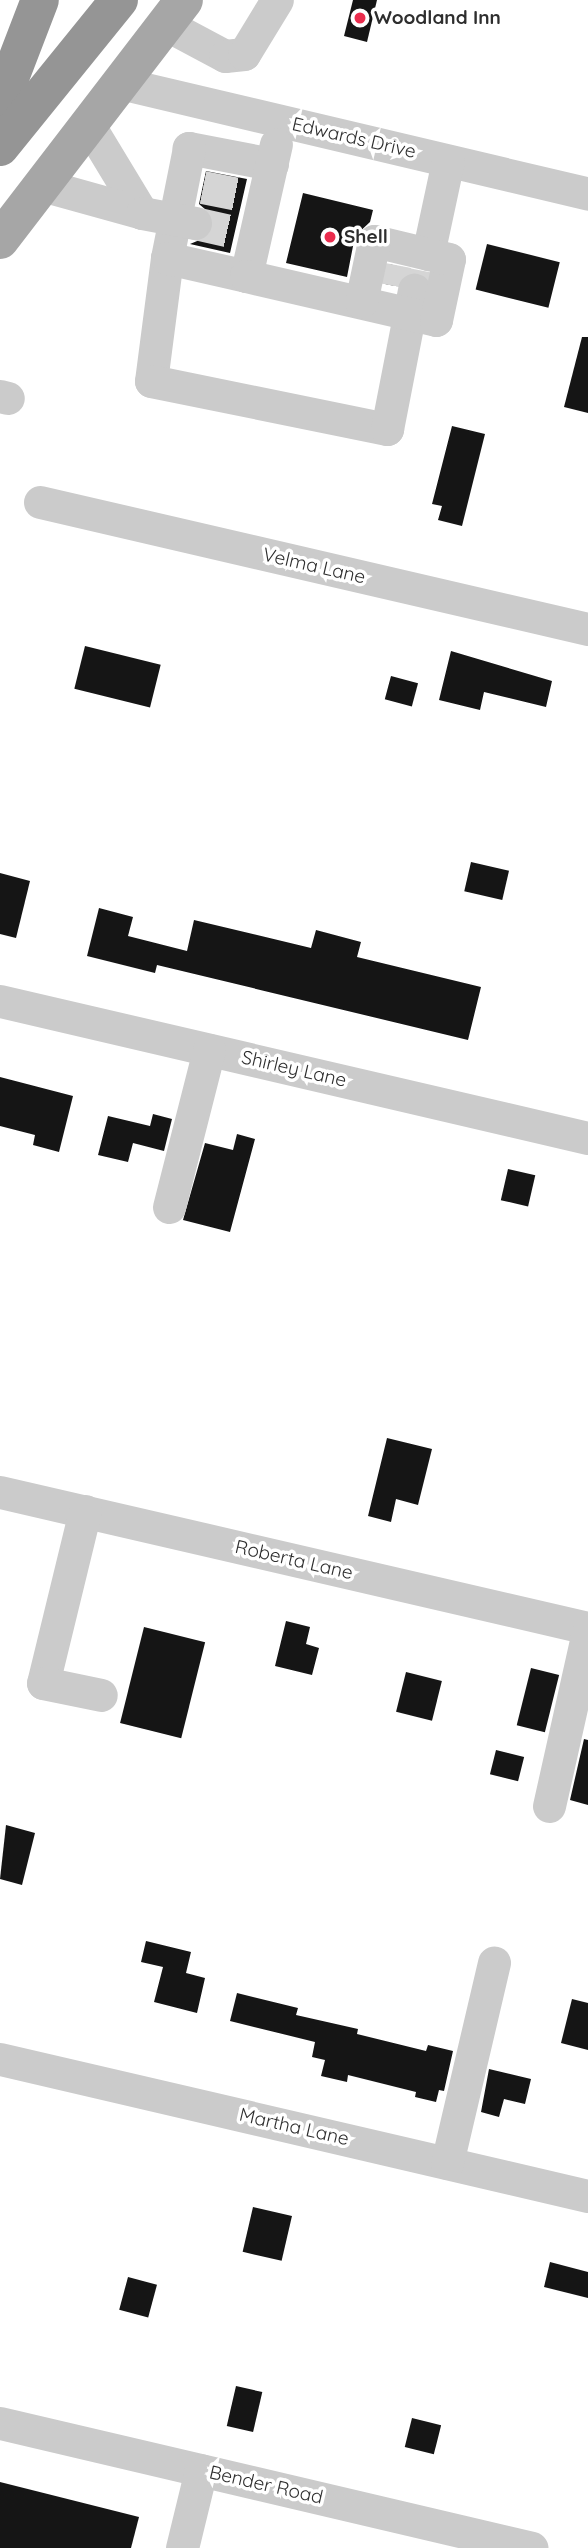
<!DOCTYPE html>
<style>
body{margin:0}
#map{position:relative;width:588px;height:2548px;overflow:hidden;background:#fff;font-family:Quicksand,sans-serif}
div>[style]{position:absolute}
[style*='--x']{left:calc(var(--x)*1px);top:calc(var(--y)*1px);width:calc(var(--w)*1px);rotate:calc(var(--a)*1deg)}
.building>*{inset:0;background:#151515;transform-origin:0 0}
.minor-tunnel>*{height:33px;margin-top:-16.5px;transform-origin:0;background:repeating-linear-gradient(90deg,#d5d5d5 0 33px,transparent 0 50px)}
.minor>*{height:33px;margin:-16.5px;padding:0 16.5px;transform-origin:16.5px;border-radius:16.5px;background:#cbcbcb}
.major>*{height:38px;margin:-19px;padding:0 19px;transform-origin:19px;border-radius:19px;background:#a6a6a6}
.highway>*{height:38px;margin:-19px;padding:0 19px;transform-origin:19px;border-radius:19px;background:#959595}
.dots>*{width:19px;height:19px;translate:-50% -50%;box-sizing:border-box;border:4px solid #fff;border-radius:50%}
span{translate:-50% -50%;white-space:nowrap;text-align:center;line-height:1.15;-webkit-text-stroke:7px #fff;paint-order:stroke}
.poi-label{font-size:19px;color:#2e2e2e;font-weight:700}
.left{translate:0 -50%;text-align:left}
.street-label{font-size:19px;color:#2e2e2e}
</style>
<div id="map">
<div class="building">
<i style="clip-path:polygon(353px 0,377px 0,367px 42px,344px 36px)"></i>
<i style="clip-path:polygon(206px 171px,247px 179px,230px 253px,190px 244px,209px 236px,214px 227px,213px 216px,199px 204px)"></i>
<i style="clip-path:polygon(303px 193px,373px 210px,370px 222px,355px 236px,347px 277px,286px 263px)"></i>
<i style="left:487px;top:244px;width:75px;height:47px;rotate:14deg"></i>
<i style="clip-path:polygon(389px 264px,417px 271px,400px 277px,395px 286px,385px 284px)"></i>
<i style="clip-path:polygon(582px 337px,588px 337px,588px 413px,564px 407px)"></i>
<i style="clip-path:polygon(452px 426px,485px 434px,462px 526px,438px 520px,442px 506px,432px 504px)"></i>
<i style="left:85px;top:646px;width:78px;height:44px;rotate:14deg"></i>
<i style="clip-path:polygon(451px 651px,552px 681px,546px 707px,484px 692px,480px 710px,439px 700px)"></i>
<i style="left:391px;top:676px;width:28px;height:24px;rotate:15deg"></i>
<i style="left:471px;top:862px;width:39px;height:30px;rotate:13deg"></i>
<i style="clip-path:polygon(0 873px,30px 881px,16px 938px,0 934px)"></i>
<i style="clip-path:polygon(99px 908px,133px 917px,128px 936px,187px 951px,194px 920px,311px 948px,316px 930px,361px 942px,357px 957px,481px 987px,468px 1040px,157px 965px,155px 973px,87px 956px)"></i>
<i style="clip-path:polygon(0 1077px,73px 1096px,59px 1152px,33px 1145px,35px 1135px,0 1126px)"></i>
<i style="clip-path:polygon(153px 1114px,172px 1119px,164px 1151px,133px 1143px,128px 1162px,98px 1155px,108px 1116px,150px 1126px)"></i>
<i style="clip-path:polygon(237px 1134px,255px 1139px,230px 1232px,183px 1220px,205px 1143px,233px 1150px)"></i>
<i style="left:508px;top:1169px;width:28px;height:32px;rotate:13deg"></i>
<i style="clip-path:polygon(387px 1438px,432px 1449px,418px 1505px,396px 1499px,391px 1522px,368px 1516px)"></i>
<i style="clip-path:polygon(286px 1621px,310px 1627px,306px 1644px,319px 1648px,312px 1675px,275px 1666px)"></i>
<i style="left:144px;top:1627px;width:63px;height:99px;rotate:14deg"></i>
<i style="left:531px;top:1668px;width:29px;height:59px;rotate:14deg"></i>
<i style="left:406px;top:1672px;width:37px;height:41px;rotate:14deg"></i>
<i style="clip-path:polygon(584px 1739px,588px 1740px,588px 1805px,570px 1800px)"></i>
<i style="left:496px;top:1750px;width:29px;height:25px;rotate:14deg"></i>
<i style="clip-path:polygon(6px 1825px,35px 1833px,22px 1885px,0 1879px)"></i>
<i style="clip-path:polygon(146px 1941px,191px 1952px,186px 1973px,205px 1978px,197px 2013px,154px 2002px,163px 1967px,141px 1962px)"></i>
<i style="clip-path:polygon(237px 1993px,298px 2008px,296px 2015px,358px 2029px,357px 2034px,426px 2051px,428px 2045px,453px 2051px,444px 2091px,439px 2090px,436px 2102px,415px 2097px,416px 2092px,348px 2075px,347px 2082px,321px 2076px,325px 2060px,312px 2057px,315px 2042px,230px 2021px)"></i>
<i style="clip-path:polygon(572px 1999px,588px 2003px,588px 2050px,561px 2043px)"></i>
<i style="clip-path:polygon(489px 2069px,531px 2079px,525px 2104px,504px 2099px,499px 2117px,481px 2112px)"></i>
<i style="left:253px;top:2207px;width:40px;height:46px;rotate:13deg"></i>
<i style="clip-path:polygon(550px 2262px,588px 2272px,588px 2298px,544px 2287px)"></i>
<i style="left:128px;top:2277px;width:30px;height:34px;rotate:15deg"></i>
<i style="left:236px;top:2386px;width:27px;height:41px;rotate:13deg"></i>
<i style="left:412px;top:2418px;width:30px;height:30px;rotate:14deg"></i>
<i style="clip-path:polygon(0 2482px,139px 2517px,131px 2548px,0 2548px)"></i>
</div>
<div class="minor-tunnel">
<i style="--x:203;--y:187;--w:41;--a:11.3"></i>
<i style="--x:195;--y:223;--w:41;--a:12.7"></i>
<i style="--x:391;--y:285;--w:21;--a:-79"></i>
<i style="--x:414;--y:290;--w:21;--a:-79"></i>
</div>
<div class="minor">
<i style="--x:165;--y:24;--w:68;--a:28.1"></i>
<i style="--x:225;--y:56;--w:19;--a:-6"></i>
<i style="--x:244;--y:54;--w:63;--a:-58.6"></i>
<i style="--x:120;--y:83;--w:481;--a:13.3"></i>
<i style="--x:88;--y:124;--w:104;--a:58.8"></i>
<i style="--x:272;--y:164;--w:85;--a:-169.1"></i>
<i style="--x:189;--y:148;--w:112;--a:101.3"></i>
<i style="--x:167;--y:258;--w:124;--a:97.4"></i>
<i style="--x:151;--y:381;--w:241;--a:11.5"></i>
<i style="--x:387;--y:429;--w:142;--a:-79"></i>
<i style="--x:42;--y:185;--w:104;--a:15.6"></i>
<i style="--x:142;--y:213;--w:54;--a:10.7"></i>
<i style="--x:428;--y:254;--w:95;--a:-77.9"></i>
<i style="--x:167;--y:258;--w:81;--a:12.8"></i>
<i style="--x:246;--y:276;--w:135;--a:-77.2"></i>
<i style="--x:246;--y:276;--w:195;--a:13"></i>
<i style="--x:436;--y:320;--w:62;--a:-78"></i>
<i style="--x:449;--y:259;--w:77;--a:-166.5"></i>
<i style="--x:374;--y:241;--w:62;--a:102"></i>
<i style="--x:0;--y:396;--w:8;--a:14"></i>
<i style="--x:40;--y:502;--w:563;--a:13.05"></i>
<i style="--x:0;--y:1001;--w:604;--a:13.12"></i>
<i style="--x:169;--y:1207;--w:162;--a:-75.7"></i>
<i style="--x:0;--y:1492;--w:604;--a:13.02"></i>
<i style="--x:85;--y:1511;--w:177;--a:103.7"></i>
<i style="--x:43;--y:1683;--w:59;--a:11.7"></i>
<i style="--x:549;--y:1806;--w:178;--a:-77.4"></i>
<i style="--x:0;--y:2059;--w:604;--a:13.12"></i>
<i style="--x:447;--y:2163;--w:206;--a:-76.8"></i>
<i style="--x:0;--y:2423;--w:546;--a:13.22"></i>
<i style="--x:182;--y:2548;--w:80;--a:-76.3"></i>
</div>
<div class="major">
<i style="--x:0;--y:240;--w:302;--a:-52.5"></i>
</div>
<div class="highway">
<i style="--x:0;--y:104;--w:111;--a:-69"></i>
<i style="--x:0;--y:147;--w:189;--a:-51"></i>
</div>
<div class="dots">
<i style="left:360px;top:18px;background:#ea2c4d"></i>
<i style="left:330px;top:237px;background:#ea2c4d"></i>
</div>
<div class="poi-label">
<span class="left" style="left:374px;top:18px">Woodland Inn</span>
<span class="left" style="left:344px;top:237px">Shell</span>
</div>
<div class="street-label">
<span style="left:354px;top:138px;rotate:13deg">Edwards Drive</span>
<span style="left:314px;top:566px;rotate:13deg">Velma Lane</span>
<span style="left:294px;top:1069px;rotate:13deg">Shirley Lane</span>
<span style="left:294px;top:1560px;rotate:13deg">Roberta Lane</span>
<span style="left:294px;top:2127px;rotate:13deg">Martha Lane</span>
<span style="left:266px;top:2485px;rotate:13deg">Bender Road</span>
</div>
</div>
